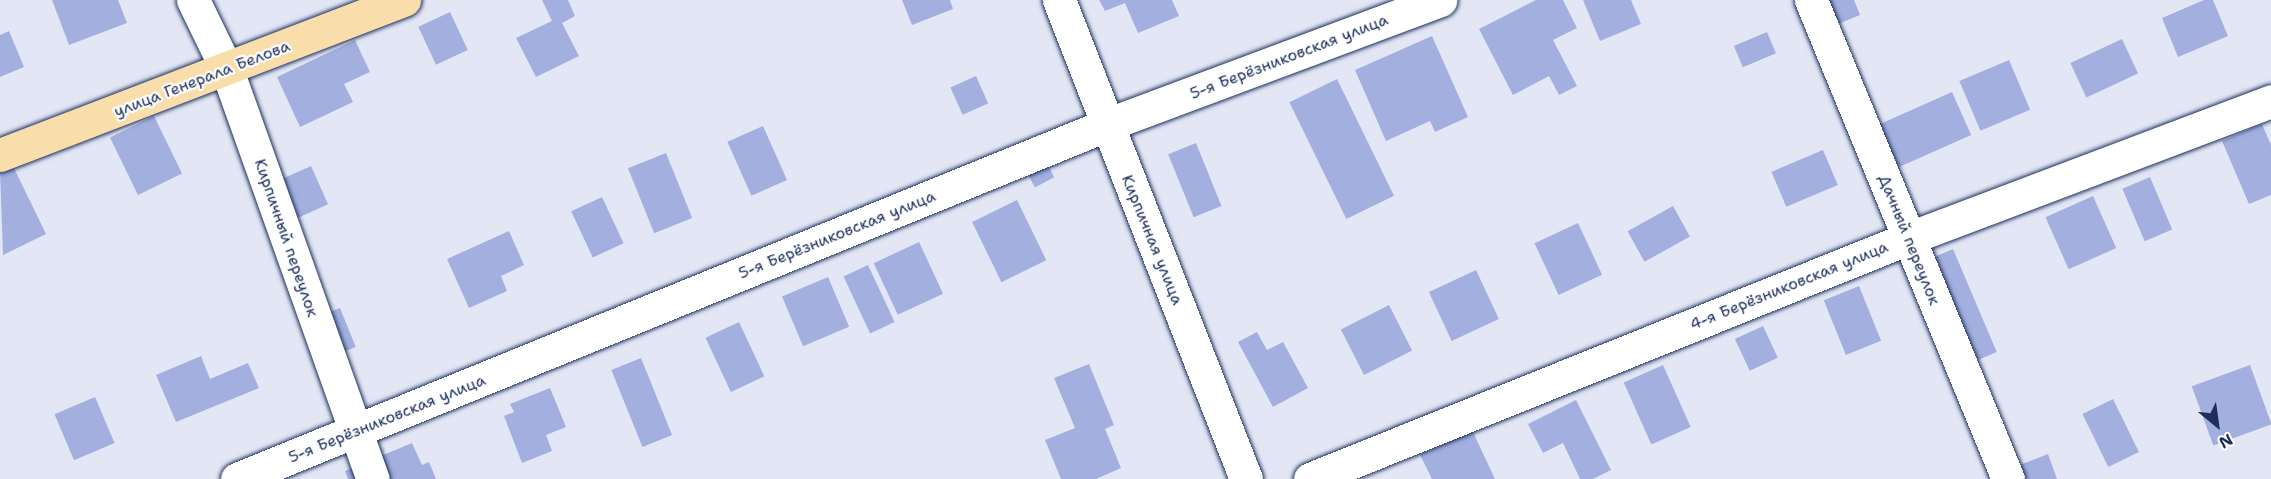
<!DOCTYPE html>
<meta charset="utf-8">
<style>
body{margin:0}
#map{position:relative;width:2271px;height:479px;overflow:hidden;background:#e3e7f5;font-family:"Shantell Sans",sans-serif}
div>[style]{position:absolute}
[style*='--x']{left:calc(var(--x)*1px);top:calc(var(--y)*1px);width:calc(var(--w)*1px);rotate:calc(var(--a)*1deg)}
.building>*{inset:0;background:#a3b0df;transform-origin:0 0}
.roads{filter:drop-shadow(0 0 2px #1b2f5e) drop-shadow(0 0 2px #1b2f5e)}
.minor>*{height:33px;margin:-16.5px;padding:0 16.5px;transform-origin:16.5px;border-radius:16.5px;background:#fff}
.major>*{height:33px;margin:-16.5px;padding:0 16.5px;transform-origin:16.5px;border-radius:16.5px;background:#f9deab}
span{translate:-50% -50%;white-space:nowrap;text-align:center;line-height:1.15;-webkit-text-stroke:4.5px #fff;paint-order:stroke}
.street-label{font-size:16px;color:#1b2f5e}
.north{position:absolute;left:2187px;top:395px;width:60px;height:60px;-webkit-text-stroke:4px #fff;paint-order:stroke;rotate:151deg;font-size:16px;font-weight:700;line-height:24px;text-align:center;color:#1b2f5e}
.north::after{content:'';display:block;margin:auto;width:21px;height:27px;background:#1b2f5e;clip-path:polygon(50% 0,100% 100%,50% 72%,0 100%)}
</style>
<div id="map">
<div class="building">
<i style="clip-path:polygon(52px 0,118px 0,127px 23px,69px 45px)"></i>
<i style="clip-path:polygon(542px 0,568px 0,575px 16px,562px 23px,579px 56px,536px 77px,516px 38px,552px 21px)"></i>
<i style="clip-path:polygon(902px 0,950px 0,953px 9px,912px 25px)"></i>
<i style="clip-path:polygon(1099px 0,1172px 0,1179px 16px,1138px 33px,1125px 3px,1105px 11px)"></i>
<i style="clip-path:polygon(1536px 0,1563px 0,1577px 28px,1553px 40px,1577px 86px,1559px 95px,1549px 76px,1513px 95px,1479px 29px)"></i>
<i style="clip-path:polygon(1583px 0,1631px 0,1641px 24px,1600px 41px)"></i>
<i style="clip-path:polygon(1811px 0,1854px 0,1860px 15px,1823px 30px)"></i>
<i style="clip-path:polygon(2204px 0,2213px 0,2228px 36px,2178px 57px,2162px 18px)"></i>
<i style="left:450px;top:12px;width:42px;height:35px;rotate:65deg"></i>
<i style="clip-path:polygon(9px 31px,24px 67px,0 77px,0 35px)"></i>
<i style="left:1767px;top:32px;width:23px;height:36px;rotate:67deg"></i>
<i style="clip-path:polygon(1432px 36px,1468px 117px,1435px 132px,1430px 121px,1386px 141px,1355px 70px)"></i>
<i style="left:2122px;top:39px;width:38px;height:57px;rotate:65deg"></i>
<i style="clip-path:polygon(355px 40px,370px 72px,344px 84px,353px 102px,300px 127px,277px 77px)"></i>
<i style="left:2009px;top:60px;width:54px;height:54px;rotate:67deg"></i>
<i style="left:976px;top:76px;width:30px;height:28px;rotate:66deg"></i>
<i style="left:1337px;top:79px;width:130px;height:53px;rotate:64deg"></i>
<i style="left:1952px;top:92px;width:47px;height:96px;rotate:66deg"></i>
<i style="left:154px;top:116px;width:64px;height:49px;rotate:64deg"></i>
<i style="clip-path:polygon(2262px 124px,2271px 145px,2271px 195px,2249px 204px,2222px 141px)"></i>
<i style="left:763px;top:126px;width:59px;height:39px;rotate:66deg"></i>
<i style="left:1196px;top:143px;width:68px;height:30px;rotate:68deg"></i>
<i style="left:1823px;top:150px;width:38px;height:56px;rotate:67deg"></i>
<i style="left:666px;top:153px;width:70px;height:41px;rotate:68deg"></i>
<i style="left:1043px;top:156px;width:24px;height:22px;rotate:62deg"></i>
<i style="clip-path:polygon(13px 166px,46px 234px,3px 255px,0 172px)"></i>
<i style="left:311px;top:166px;width:42px;height:56px;rotate:66deg"></i>
<i style="left:2150px;top:177px;width:57px;height:30px;rotate:67deg"></i>
<i style="left:2093px;top:196px;width:57px;height:52px;rotate:66deg"></i>
<i style="left:602px;top:197px;width:51px;height:34px;rotate:65deg"></i>
<i style="left:1017px;top:200px;width:67px;height:50px;rotate:64deg"></i>
<i style="left:1673px;top:206px;width:35px;height:52px;rotate:61deg"></i>
<i style="left:1578px;top:223px;width:57px;height:48px;rotate:65deg"></i>
<i style="clip-path:polygon(509px 231px,524px 265px,501px 276px,507px 291px,469px 308px,447px 259px)"></i>
<i style="left:919px;top:242px;width:57px;height:50px;rotate:65deg"></i>
<i style="left:1953px;top:249px;width:112px;height:33px;rotate:67deg"></i>
<i style="left:868px;top:265px;width:63px;height:27px;rotate:65deg"></i>
<i style="left:1476px;top:270px;width:54px;height:52px;rotate:65deg"></i>
<i style="left:828px;top:277px;width:54px;height:50px;rotate:67deg"></i>
<i style="left:1859px;top:286px;width:59px;height:38px;rotate:68deg"></i>
<i style="left:1389px;top:305px;width:51px;height:54px;rotate:63deg"></i>
<i style="left:340px;top:308px;width:42px;height:37px;rotate:68deg"></i>
<i style="left:739px;top:322px;width:60px;height:37px;rotate:65deg"></i>
<i style="left:1763px;top:326px;width:35px;height:31px;rotate:65deg"></i>
<i style="clip-path:polygon(1257px 332px,1267px 350px,1283px 342px,1308px 388px,1273px 407px,1238px 342px)"></i>
<i style="clip-path:polygon(201px 356px,210px 379px,248px 363px,259px 388px,176px 422px,156px 375px)"></i>
<i style="left:641px;top:358px;width:83px;height:32px;rotate:68deg"></i>
<i style="clip-path:polygon(1089px 364px,1114px 425px,1105px 429px,1121px 468px,1096px 479px,1061px 479px,1045px 440px,1075px 428px,1054px 378px)"></i>
<i style="left:1663px;top:365px;width:68px;height:43px;rotate:66deg"></i>
<i style="left:2250px;top:365px;width:63px;height:62px;rotate:70deg"></i>
<i style="clip-path:polygon(550px 388px,566px 427px,546px 435px,552px 451px,522px 463px,504px 416px,514px 412px,510px 404px)"></i>
<i style="left:95px;top:397px;width:50px;height:44px;rotate:67deg"></i>
<i style="left:2113px;top:399px;width:59px;height:34px;rotate:64deg"></i>
<i style="clip-path:polygon(1576px 400px,1611px 470px,1593px 479px,1580px 479px,1563px 443px,1543px 453px,1528px 424px)"></i>
<i style="clip-path:polygon(1472px 430px,1495px 479px,1432px 479px,1420px 455px)"></i>
<i style="clip-path:polygon(412px 443px,422px 465px,429px 462px,436px 479px,348px 479px,345px 471px)"></i>
<i style="clip-path:polygon(2048px 454px,2057px 479px,2001px 479px,1999px 473px)"></i>
</div>
<div class="roads">
<div class="minor">
<i style="--x:193;--y:0;--w:78;--a:64.1"></i>
<i style="--x:227;--y:70;--w:434;--a:70.4"></i>
<i style="--x:1059;--y:0;--w:514;--a:68.67"></i>
<i style="--x:1811;--y:0;--w:518;--a:67.64"></i>
<i style="--x:237;--y:479;--w:938;--a:-22.16"></i>
<i style="--x:1106;--y:125;--w:357;--a:-20.5"></i>
<i style="--x:1310;--y:479;--w:646;--a:-21.92"></i>
<i style="--x:1909;--y:238;--w:387;--a:-20.7"></i>
</div>
<div class="major">
<i style="--x:0;--y:155;--w:433;--a:-21"></i>
</div>
</div>
<div class="street-label">
<span style="left:1289px;top:57px;rotate:-21deg">5-я Берёзниковская улица</span>
<span style="left:202px;top:79px;rotate:-21deg">улица Генерала Белова</span>
<span style="left:837px;top:235px;rotate:-22deg">5-я Берёзниковская улица</span>
<span style="left:286px;top:238px;rotate:71deg">Кирпичный переулок</span>
<span style="left:1152px;top:240px;rotate:68deg">Кирпичная улица</span>
<span style="left:1909px;top:240px;rotate:68deg">Дачный переулок</span>
<span style="left:1789px;top:286px;rotate:-22deg">4-я Берёзниковская улица</span>
<span style="left:387px;top:419px;rotate:-22deg">5-я Берёзниковская улица</span>
</div>
<div class="north">N</div>
</div>
